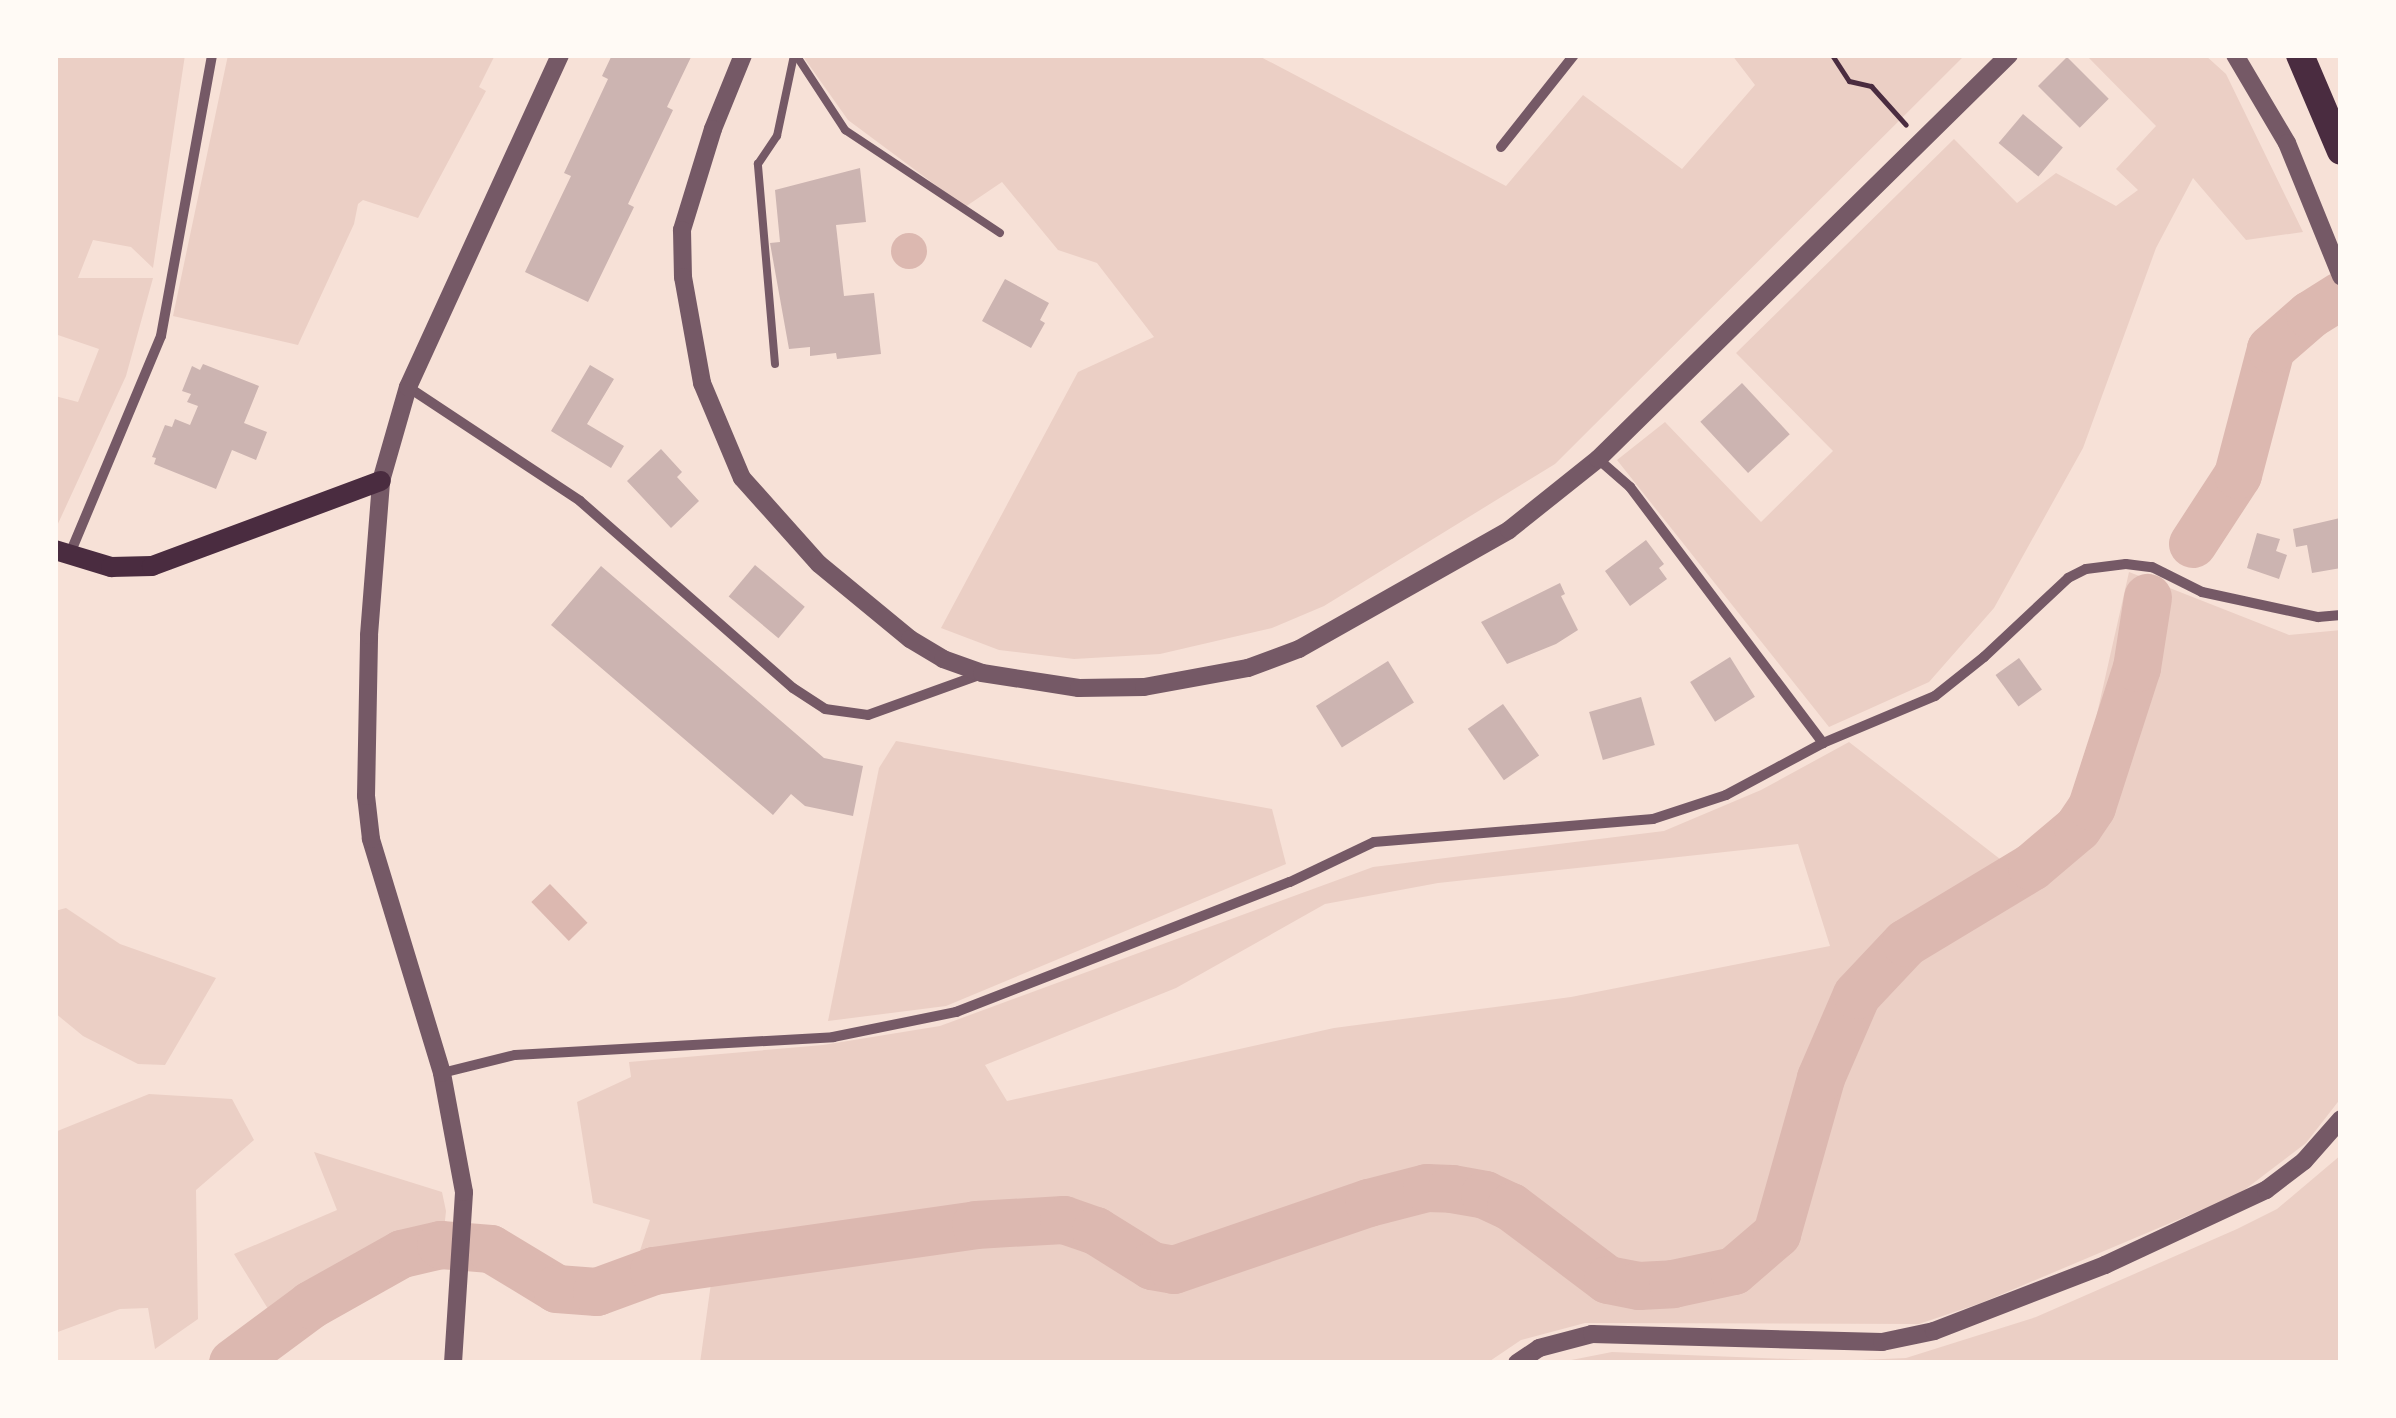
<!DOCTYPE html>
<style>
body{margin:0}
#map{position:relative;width:2396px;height:1418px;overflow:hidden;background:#f7e1d7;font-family:Ubuntu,sans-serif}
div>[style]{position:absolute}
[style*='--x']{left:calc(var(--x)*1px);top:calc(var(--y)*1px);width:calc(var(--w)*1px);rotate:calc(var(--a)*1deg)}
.green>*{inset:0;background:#ebcfc5}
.water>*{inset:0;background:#dcb8b0;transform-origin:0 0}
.round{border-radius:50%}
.river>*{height:48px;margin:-24px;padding:0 24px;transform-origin:24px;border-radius:24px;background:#dcb8b0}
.building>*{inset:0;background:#ccb4b1;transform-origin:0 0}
.path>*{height:5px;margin:-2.5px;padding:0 2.5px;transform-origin:2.5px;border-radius:2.5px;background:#4a2c40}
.service>*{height:8px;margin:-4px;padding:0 4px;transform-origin:4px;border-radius:4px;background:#755966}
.minor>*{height:10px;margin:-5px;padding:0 5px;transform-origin:5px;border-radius:5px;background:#755966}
.tertiary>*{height:18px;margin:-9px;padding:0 9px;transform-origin:9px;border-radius:9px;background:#755966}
.secondary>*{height:20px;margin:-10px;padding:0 10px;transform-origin:10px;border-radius:10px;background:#4a2c40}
.trunk>*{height:28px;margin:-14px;padding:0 14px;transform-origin:14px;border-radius:14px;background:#4a2c40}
span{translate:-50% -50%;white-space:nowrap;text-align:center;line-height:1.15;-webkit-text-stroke:8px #fffaf5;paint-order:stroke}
.frame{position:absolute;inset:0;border:58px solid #fffaf5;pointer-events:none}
</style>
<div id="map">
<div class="green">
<i style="clip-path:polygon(55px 55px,185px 55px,153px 268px,131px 247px,93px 240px,78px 278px,153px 278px,126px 376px,56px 528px,55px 396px,78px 402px,99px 349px,55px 334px)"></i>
<i style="clip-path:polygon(228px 55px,495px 55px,479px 87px,486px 91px,418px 218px,363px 200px,358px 204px,354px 224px,298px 345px,173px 316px)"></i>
<i style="clip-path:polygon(802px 55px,1257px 55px,1506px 186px,1583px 95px,1682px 169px,1755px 85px,1732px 55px,1965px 55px,1555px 464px,1324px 606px,1272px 628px,1160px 654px,1074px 659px,999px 650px,941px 628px,1078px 372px,1154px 337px,1097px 263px,1058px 250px,1002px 182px,965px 207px,848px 120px)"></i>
<i style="clip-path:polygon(2086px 55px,2205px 55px,2226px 74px,2303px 232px,2246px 240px,2193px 178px,2156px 248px,2083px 448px,1994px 608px,1929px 682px,1829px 727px,1617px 460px,1665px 422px,1761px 522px,1833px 451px,1736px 353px,1954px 139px,2017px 203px,2056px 173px,2116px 206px,2138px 190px,2116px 169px,2156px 126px)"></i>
<i style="clip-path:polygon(evenodd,2129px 572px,2289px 635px,2341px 630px,2341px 1098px,2306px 1143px,2239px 1194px,1981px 1303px,1919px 1324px,1585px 1323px,1521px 1340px,1487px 1363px,700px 1363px,711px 1283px,562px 1296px,480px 1256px,483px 1225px,566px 1277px,634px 1269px,650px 1220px,593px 1203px,577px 1102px,631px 1077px,629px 1062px,823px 1045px,940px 1026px,1373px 867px,1664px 831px,1761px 790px,1849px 742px,2009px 866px,2062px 827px,2078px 798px,2129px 572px,1798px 844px,1830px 946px,1571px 997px,1334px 1028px,1007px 1101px,985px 1065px,1176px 988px,1325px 904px,1438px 883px,1798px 844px)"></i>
<i style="clip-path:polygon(896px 741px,1272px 809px,1286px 864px,946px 1006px,828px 1021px,879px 768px)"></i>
<i style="clip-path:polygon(66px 908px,120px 944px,216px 978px,165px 1065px,138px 1064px,83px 1036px,55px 1013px,55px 911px)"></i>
<i style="clip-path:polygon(149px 1094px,232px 1099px,254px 1140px,196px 1190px,198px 1319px,155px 1349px,148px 1308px,120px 1309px,55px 1333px,55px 1132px)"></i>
<i style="clip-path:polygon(314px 1152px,442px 1192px,446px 1211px,441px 1258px,405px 1268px,298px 1330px,257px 1363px,217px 1363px,273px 1317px,234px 1254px,337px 1210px)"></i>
<i style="clip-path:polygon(2341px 1155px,2341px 1363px,1556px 1363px,1612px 1352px,1838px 1361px,1906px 1358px,2036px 1317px,2237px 1229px,2277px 1209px)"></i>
</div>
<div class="water">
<i class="round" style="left:891px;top:233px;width:36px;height:36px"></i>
<i style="left:550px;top:884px;width:54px;height:26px;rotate:46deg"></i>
</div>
<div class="river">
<i style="--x:2193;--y:544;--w:82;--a:-56.9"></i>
<i style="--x:2238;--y:475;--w:130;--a:-75.3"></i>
<i style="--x:2271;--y:349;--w:52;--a:-41.1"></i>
<i style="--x:2310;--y:315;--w:36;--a:-32"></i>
<i style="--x:233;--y:1363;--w:97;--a:-36.6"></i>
<i style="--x:311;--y:1305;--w:104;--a:-29.3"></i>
<i style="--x:402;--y:1254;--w:40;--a:-13"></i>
<i style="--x:441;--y:1245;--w:50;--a:4.6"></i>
<i style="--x:491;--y:1249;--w:77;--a:31.2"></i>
<i style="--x:557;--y:1289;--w:40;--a:4.3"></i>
<i style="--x:597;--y:1292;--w:61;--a:-20.2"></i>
<i style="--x:654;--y:1271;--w:325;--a:-8.1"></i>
<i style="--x:976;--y:1225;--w:88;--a:-3.3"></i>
<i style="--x:1064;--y:1220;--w:34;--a:19"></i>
<i style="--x:1096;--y:1231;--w:66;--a:32"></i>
<i style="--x:1152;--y:1266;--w:22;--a:10"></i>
<i style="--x:1174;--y:1270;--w:206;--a:-19"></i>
<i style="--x:1369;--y:1203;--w:60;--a:-14.5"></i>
<i style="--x:1427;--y:1188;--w:25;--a:2"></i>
<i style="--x:1452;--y:1189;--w:34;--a:10"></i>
<i style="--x:1485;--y:1195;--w:29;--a:25"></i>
<i style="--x:1511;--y:1207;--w:121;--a:37"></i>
<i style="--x:1608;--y:1280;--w:32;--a:11"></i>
<i style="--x:1639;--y:1286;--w:34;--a:-3"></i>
<i style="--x:1673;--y:1284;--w:62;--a:-12"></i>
<i style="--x:1734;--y:1271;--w:57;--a:-40.7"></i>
<i style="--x:1777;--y:1234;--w:162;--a:-74.2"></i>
<i style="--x:1821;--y:1078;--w:90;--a:-66.6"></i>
<i style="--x:1857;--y:995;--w:71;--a:-46.7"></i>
<i style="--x:1906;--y:943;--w:147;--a:-31.1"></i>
<i style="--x:2032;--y:867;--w:60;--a:-40.3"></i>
<i style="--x:2078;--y:828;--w:25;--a:-56"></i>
<i style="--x:2092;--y:807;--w:146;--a:-72.1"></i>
<i style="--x:2137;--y:668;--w:71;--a:-81.1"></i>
</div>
<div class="building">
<i style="clip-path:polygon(612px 55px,692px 55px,667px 107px,673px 110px,628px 204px,634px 207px,588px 302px,525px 272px,571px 176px,564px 173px,608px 79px,602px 76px)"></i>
<i style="left:2067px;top:57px;width:59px;height:41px;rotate:45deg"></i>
<i style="left:2023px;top:114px;width:52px;height:38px;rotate:40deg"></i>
<i style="clip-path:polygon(860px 168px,866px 222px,836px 225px,844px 296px,874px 293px,881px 354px,837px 359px,836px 353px,810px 356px,810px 347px,789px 349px,770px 243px,780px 242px,775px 190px)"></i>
<i style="clip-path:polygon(1005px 279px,1049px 303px,1040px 320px,1045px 323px,1031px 348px,982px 321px)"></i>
<i style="clip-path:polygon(203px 364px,259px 386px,244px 423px,267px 432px,256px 460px,232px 450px,216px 489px,154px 464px,156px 458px,152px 457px,165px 425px,172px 427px,175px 419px,190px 425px,198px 406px,187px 402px,191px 394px,182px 391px,192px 366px,200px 370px)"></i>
<i style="clip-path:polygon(590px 365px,614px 379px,587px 424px,624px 446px,611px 468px,551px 431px)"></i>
<i style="left:1742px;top:383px;width:70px;height:57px;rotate:47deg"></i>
<i style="clip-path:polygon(661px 449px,682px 472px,677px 477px,699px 501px,671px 528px,627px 481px)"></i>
<i style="clip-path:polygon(2340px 518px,2341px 568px,2312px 573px,2307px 545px,2296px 547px,2293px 529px)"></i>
<i style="clip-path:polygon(2257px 533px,2280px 539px,2276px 551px,2287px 555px,2279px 579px,2247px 568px)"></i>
<i style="clip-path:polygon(1646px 540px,1664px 564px,1659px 568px,1667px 579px,1630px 606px,1605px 571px)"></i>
<i style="left:755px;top:565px;width:65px;height:41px;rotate:40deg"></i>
<i style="clip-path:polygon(601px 566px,824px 758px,863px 766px,853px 816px,805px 806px,791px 794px,773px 815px,551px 625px)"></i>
<i style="clip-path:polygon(1560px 583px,1565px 594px,1561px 596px,1578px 630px,1556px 644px,1507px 664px,1481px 622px)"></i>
<i style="left:1730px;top:657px;width:47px;height:47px;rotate:58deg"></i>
<i style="left:2019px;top:658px;width:39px;height:29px;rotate:54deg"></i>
<i style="left:1388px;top:661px;width:49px;height:85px;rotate:58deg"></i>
<i style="left:1641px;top:697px;width:50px;height:54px;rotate:74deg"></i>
<i style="left:1503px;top:704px;width:63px;height:43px;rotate:55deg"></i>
</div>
<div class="path">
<i style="--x:1832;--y:55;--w:31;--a:57"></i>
<i style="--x:1849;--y:81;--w:23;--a:13"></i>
<i style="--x:1871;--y:86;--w:52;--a:48.1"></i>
</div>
<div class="service">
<i style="--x:796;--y:55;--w:90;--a:56.8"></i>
<i style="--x:845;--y:130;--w:186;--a:33.6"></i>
<i style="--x:775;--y:364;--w:201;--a:-94.9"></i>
<i style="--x:758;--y:164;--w:34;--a:-56"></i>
<i style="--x:777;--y:136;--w:83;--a:-78.1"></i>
</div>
<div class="minor">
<i style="--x:1501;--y:147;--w:117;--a:-51.6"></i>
<i style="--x:408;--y:387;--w:206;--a:33.5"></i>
<i style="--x:580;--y:501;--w:283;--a:41.3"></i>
<i style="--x:793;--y:688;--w:38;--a:33"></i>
<i style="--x:825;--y:709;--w:43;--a:7.9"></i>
<i style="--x:868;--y:715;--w:121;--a:-19.8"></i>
<i style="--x:1598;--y:459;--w:43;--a:41.2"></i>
<i style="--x:1630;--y:487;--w:321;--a:53"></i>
<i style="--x:69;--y:556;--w:238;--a:-67.3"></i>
<i style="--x:161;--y:336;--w:286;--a:-79.7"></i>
<i style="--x:442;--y:1073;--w:75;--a:-13.9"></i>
<i style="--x:515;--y:1055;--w:319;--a:-3.2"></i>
<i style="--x:833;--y:1037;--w:126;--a:-11.5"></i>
<i style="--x:956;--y:1012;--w:358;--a:-21.3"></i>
<i style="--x:1290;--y:882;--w:93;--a:-25.5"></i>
<i style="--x:1374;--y:842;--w:280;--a:-4.7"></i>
<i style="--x:1653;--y:819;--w:77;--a:-18.2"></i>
<i style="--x:1726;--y:795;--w:110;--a:-28.2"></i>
<i style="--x:1823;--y:743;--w:121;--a:-22.8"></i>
<i style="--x:1935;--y:696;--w:63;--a:-38.5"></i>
<i style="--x:1984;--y:657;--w:115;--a:-43.2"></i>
<i style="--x:2068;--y:578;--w:20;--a:-27"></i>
<i style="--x:2086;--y:569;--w:40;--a:-7.1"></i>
<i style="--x:2126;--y:564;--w:26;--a:7"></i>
<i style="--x:2152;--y:567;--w:56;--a:26.6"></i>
<i style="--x:2202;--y:592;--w:119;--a:12.2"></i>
<i style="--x:2318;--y:617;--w:23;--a:-5"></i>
</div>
<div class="tertiary">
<i style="--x:743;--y:55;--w:80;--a:112.1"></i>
<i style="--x:713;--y:129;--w:106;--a:107.1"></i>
<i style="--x:682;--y:230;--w:47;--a:88.8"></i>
<i style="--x:683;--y:277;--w:108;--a:79.8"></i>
<i style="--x:702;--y:383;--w:103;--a:67.2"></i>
<i style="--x:742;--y:478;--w:115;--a:48.2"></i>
<i style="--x:819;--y:564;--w:118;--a:39.5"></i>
<i style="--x:910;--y:639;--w:39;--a:31"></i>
<i style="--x:943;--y:659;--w:41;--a:19.7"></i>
<i style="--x:982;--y:673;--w:98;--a:8.8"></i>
<i style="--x:1079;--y:688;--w:65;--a:-0.9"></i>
<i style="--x:1144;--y:687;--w:106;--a:-10.4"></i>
<i style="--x:1248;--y:668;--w:54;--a:-20.4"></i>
<i style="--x:1299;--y:649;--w:241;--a:-29.5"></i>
<i style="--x:1509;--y:530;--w:114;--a:-38.6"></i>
<i style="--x:1598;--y:459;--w:576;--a:-44.51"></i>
<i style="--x:2235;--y:55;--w:102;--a:59.4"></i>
<i style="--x:2287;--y:143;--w:144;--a:67.9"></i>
<i style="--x:453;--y:1363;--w:171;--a:-86.3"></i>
<i style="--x:464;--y:1192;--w:121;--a:-100.5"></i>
<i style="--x:442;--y:1073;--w:245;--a:-106.9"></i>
<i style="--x:371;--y:839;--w:43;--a:-96.6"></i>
<i style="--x:366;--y:796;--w:161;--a:-88.9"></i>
<i style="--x:369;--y:635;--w:154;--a:-85.5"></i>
<i style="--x:381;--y:481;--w:98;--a:-74"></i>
<i style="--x:408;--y:387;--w:365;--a:-65.4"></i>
<i style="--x:1517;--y:1363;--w:27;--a:-34"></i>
<i style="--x:1539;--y:1348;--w:55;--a:-14.8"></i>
<i style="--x:1592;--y:1334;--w:290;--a:1.6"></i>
<i style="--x:1882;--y:1342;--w:53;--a:-11.9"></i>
<i style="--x:1934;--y:1331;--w:183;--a:-21.1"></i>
<i style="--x:2105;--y:1265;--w:178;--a:-25"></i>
<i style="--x:2266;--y:1190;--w:48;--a:-37.3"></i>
<i style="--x:2304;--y:1161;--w:56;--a:-48.6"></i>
</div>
<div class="secondary">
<i style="--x:55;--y:550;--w:59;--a:16.9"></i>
<i style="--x:111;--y:567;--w:41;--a:-1.4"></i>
<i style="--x:152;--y:566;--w:244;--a:-20.4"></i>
</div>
<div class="trunk">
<i style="--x:2300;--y:55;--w:104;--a:66.9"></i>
</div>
<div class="frame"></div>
</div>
